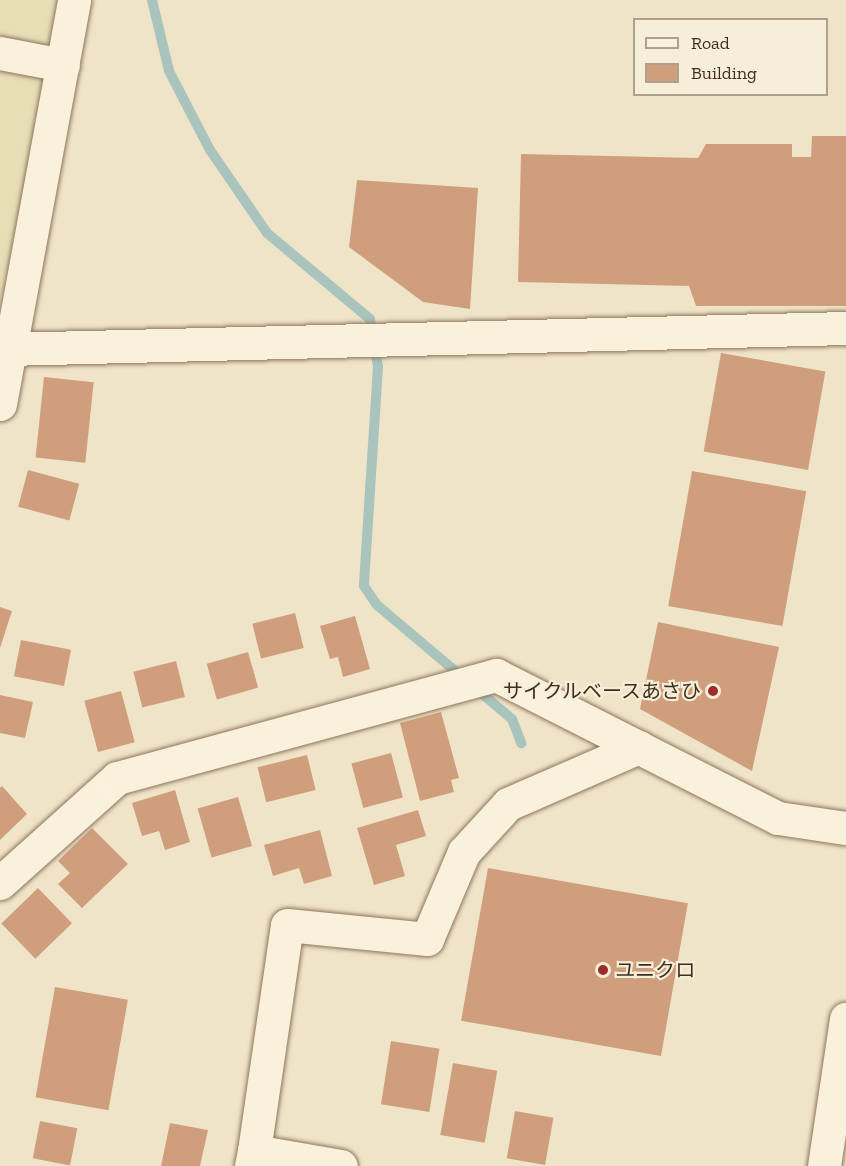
<!DOCTYPE html>
<meta charset="utf-8">
<style>
body{margin:0}
#map{position:relative;width:846px;height:1166px;overflow:hidden;background:#f0e4c8;font-family:"Zilla Slab","Noto Sans JP",serif}
div>[style]{position:absolute}
[style*='--x']{left:calc(var(--x)*1px);top:calc(var(--y)*1px);width:calc(var(--w)*1px);rotate:calc(var(--a)*1deg)}
.farmland>*{inset:0;background:#e6deb5}
.stream>*{height:10px;margin:-5px;padding:0 5px;transform-origin:5px;border-radius:5px;background:#a9c4bc}
.building>*{inset:0;background:#cf9f7d;transform-origin:0 0}
.roads{filter:drop-shadow(0 0 2px #8d765c) drop-shadow(0 0 2px #8d765c)}
.minor>*{height:33px;margin:-16.5px;padding:0 16.5px;transform-origin:16.5px;border-radius:16.5px;background:#faf1dc}
.tertiary>*{height:33px;margin:-16.5px;padding:0 16.5px;transform-origin:16.5px;border-radius:16.5px;background:#faf1dc}
.secondary>*{height:33px;margin:-16.5px;padding:0 16.5px;transform-origin:16.5px;border-radius:16.5px;background:#faf1dc}
.dots>*{width:16px;height:16px;translate:-50% -50%;box-sizing:border-box;border:3px solid #f7eed8;border-radius:50%}
span{translate:-50% -50%;white-space:nowrap;text-align:center;line-height:1.15;-webkit-text-stroke:4.5px #f7eed8;paint-order:stroke}
.poi-label{font-size:20px;color:#3d2e20}
.right{translate:-100% -50%;text-align:right}
.left{translate:0 -50%;text-align:left}
.legend{position:absolute;left:633px;top:18px;width:195px;height:78px;box-sizing:border-box;background:#f7eed8;border:2px solid #ada18e;margin:0;padding:8px 10px;list-style:none;font-size:18px;color:#3d2e20}
.legend li{display:flex;align-items:center;gap:12px;height:30px}
.legend b{width:30px;border:2px solid #ada18e}
</style>
<div id="map">
<div class="farmland">
<i style="clip-path:polygon(0 0,57px 0,50px 50px,0 39px)"></i>
<i style="clip-path:polygon(0 69px,46px 75px,0 304px)"></i>
</div>
<div class="stream">
<i style="--x:152;--y:0;--w:73;--a:76.5"></i>
<i style="--x:169;--y:71;--w:89;--a:62.6"></i>
<i style="--x:210;--y:150;--w:101;--a:55.5"></i>
<i style="--x:267;--y:233;--w:134;--a:39.9"></i>
<i style="--x:370;--y:319;--w:49;--a:80.5"></i>
<i style="--x:378;--y:367;--w:219;--a:93.7"></i>
<i style="--x:364;--y:586;--w:23;--a:56"></i>
<i style="--x:377;--y:605;--w:177;--a:40.2"></i>
<i style="--x:512;--y:719;--w:26;--a:69"></i>
</div>
<div class="building">
<i style="clip-path:polygon(812px 136px,846px 136px,846px 306px,696px 306px,689px 286px,518px 282px,521px 154px,698px 158px,706px 144px,792px 144px,792px 157px,811px 157px)"></i>
<i style="clip-path:polygon(357px 180px,478px 188px,470px 309px,423px 302px,349px 247px)"></i>
<i style="left:721px;top:353px;width:106px;height:100px;rotate:10deg"></i>
<i style="left:44px;top:377px;width:50px;height:81px;rotate:6deg"></i>
<i style="left:28px;top:470px;width:53px;height:38px;rotate:15deg"></i>
<i style="left:692px;top:471px;width:116px;height:137px;rotate:10deg"></i>
<i style="clip-path:polygon(0 607px,12px 611px,0 648px)"></i>
<i style="left:295px;top:613px;width:36px;height:44px;rotate:76deg"></i>
<i style="clip-path:polygon(355px 616px,370px 669px,343px 677px,338px 657px,330px 659px,320px 626px)"></i>
<i style="clip-path:polygon(658px 622px,779px 647px,752px 771px,640px 709px)"></i>
<i style="left:21px;top:640px;width:51px;height:37px;rotate:11deg"></i>
<i style="left:248px;top:652px;width:37px;height:43px;rotate:74deg"></i>
<i style="left:176px;top:661px;width:37px;height:44px;rotate:76deg"></i>
<i style="left:121px;top:691px;width:53px;height:38px;rotate:75deg"></i>
<i style="clip-path:polygon(0 695px,33px 702px,25px 738px,0 733px)"></i>
<i style="clip-path:polygon(441px 712px,459px 778px,451px 780px,454px 792px,420px 801px,400px 723px)"></i>
<i style="left:391px;top:753px;width:46px;height:41px;rotate:75deg"></i>
<i style="left:307px;top:755px;width:36px;height:51px;rotate:76deg"></i>
<i style="clip-path:polygon(2px 786px,27px 814px,0 840px,0 788px)"></i>
<i style="clip-path:polygon(175px 790px,190px 842px,165px 850px,159px 831px,142px 836px,132px 803px)"></i>
<i style="left:238px;top:797px;width:51px;height:42px;rotate:74deg"></i>
<i style="clip-path:polygon(418px 810px,426px 836px,396px 845px,405px 876px,374px 885px,357px 828px)"></i>
<i style="clip-path:polygon(92px 828px,128px 864px,82px 908px,58px 884px,70px 873px,58px 861px)"></i>
<i style="clip-path:polygon(320px 830px,332px 876px,304px 884px,299px 868px,273px 876px,264px 845px)"></i>
<i style="left:488px;top:868px;width:203px;height:155px;rotate:10deg"></i>
<i style="left:38px;top:888px;width:49px;height:51px;rotate:46deg"></i>
<i style="left:55px;top:987px;width:74px;height:112px;rotate:10deg"></i>
<i style="left:391px;top:1041px;width:49px;height:64px;rotate:9deg"></i>
<i style="left:453px;top:1063px;width:45px;height:73px;rotate:10deg"></i>
<i style="left:515px;top:1111px;width:39px;height:48px;rotate:10deg"></i>
<i style="left:40px;top:1121px;width:38px;height:38px;rotate:11deg"></i>
<i style="clip-path:polygon(170px 1123px,208px 1130px,200px 1166px,161px 1166px)"></i>
</div>
<div class="roads">
<div class="minor">
<i style="--x:0;--y:53;--w:64;--a:10.8"></i>
<i style="--x:6;--y:349;--w:840;--a:-1.43"></i>
<i style="--x:0;--y:404;--w:411;--a:-79.6"></i>
<i style="--x:0;--y:883;--w:157;--a:-41.9"></i>
<i style="--x:117;--y:778;--w:393;--a:-15.2"></i>
<i style="--x:496;--y:675;--w:316;--a:26.9"></i>
<i style="--x:778;--y:818;--w:69;--a:8.4"></i>
<i style="--x:254;--y:1151;--w:228;--a:-81.7"></i>
<i style="--x:287;--y:925;--w:141;--a:5.7"></i>
<i style="--x:427;--y:939;--w:95;--a:-67"></i>
<i style="--x:464;--y:852;--w:65;--a:-47.5"></i>
<i style="--x:508;--y:804;--w:143;--a:-23.5"></i>
<i style="--x:251;--y:1166;--w:15;--a:-79"></i>
<i style="--x:254;--y:1151;--w:88;--a:9.8"></i>
</div>
<div class="tertiary">
<i style="--x:0;--y:351;--w:6;--a:-18"></i>
</div>
<div class="secondary">
<i style="--x:824;--y:1166;--w:149;--a:-81.5"></i>
</div>
</div>
<div class="dots">
<i style="left:713px;top:691px;background:#9e2a2b"></i>
<i style="left:603px;top:970px;background:#9e2a2b"></i>
</div>
<div class="poi-label">
<span class="right" style="left:701px;top:691px">サイクルベースあさひ</span>
<span class="left" style="left:615px;top:970px">ユニクロ</span>
</div>
<ul class="legend">
<li><b style="height:8px;background:#faf1dc"></b>Road</li>
<li><b style="height:16px;background:#cf9f7d"></b>Building</li>
</ul>
</div>
